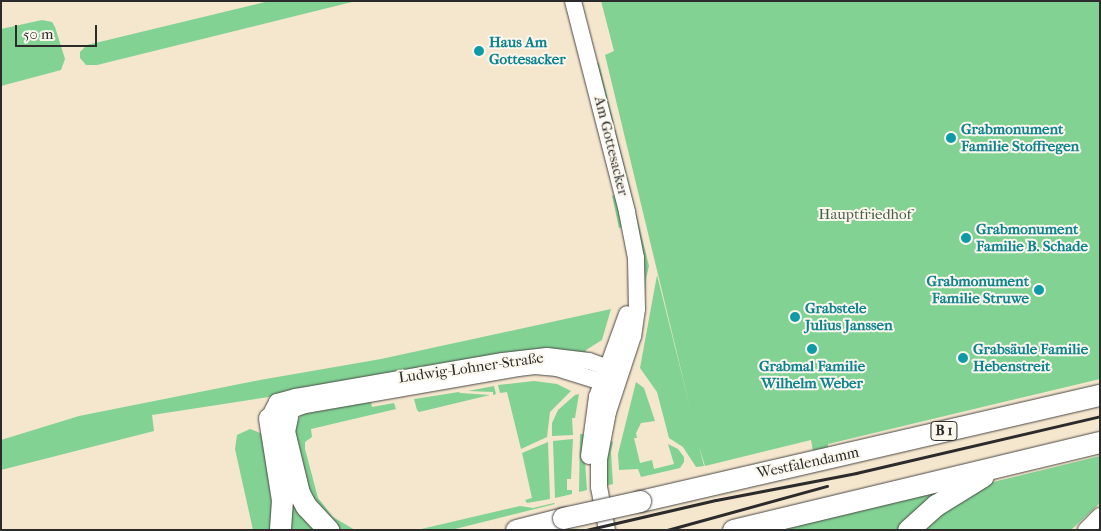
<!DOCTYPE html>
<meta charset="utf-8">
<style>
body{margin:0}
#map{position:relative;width:1101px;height:531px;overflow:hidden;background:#f5e6ce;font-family:"IM FELL French Canon",serif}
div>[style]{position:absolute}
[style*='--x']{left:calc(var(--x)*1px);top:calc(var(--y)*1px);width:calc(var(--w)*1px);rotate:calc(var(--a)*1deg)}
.green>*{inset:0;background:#81d293;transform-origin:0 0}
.roads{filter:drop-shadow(0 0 1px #494743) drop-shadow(0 0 1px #494743)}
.secondary>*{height:16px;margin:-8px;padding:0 8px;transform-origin:8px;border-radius:8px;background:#fff}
.highway>*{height:21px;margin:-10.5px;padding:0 10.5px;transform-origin:10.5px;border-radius:10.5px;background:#fff}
.rail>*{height:3px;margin:-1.5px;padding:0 1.5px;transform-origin:1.5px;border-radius:1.5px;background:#2b2b2b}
.bridges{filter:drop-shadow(0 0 1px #494743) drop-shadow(0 0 1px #494743)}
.highway-bridge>*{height:21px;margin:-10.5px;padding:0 10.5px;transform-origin:10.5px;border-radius:10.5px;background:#fff}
.dots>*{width:14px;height:14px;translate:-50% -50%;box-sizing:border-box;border:2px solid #fbf7ec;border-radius:50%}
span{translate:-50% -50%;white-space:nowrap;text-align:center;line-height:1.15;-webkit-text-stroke:4px #fbf7ec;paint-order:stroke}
.shield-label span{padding:1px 4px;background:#fbf7ec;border:1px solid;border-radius:4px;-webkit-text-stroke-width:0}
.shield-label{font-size:14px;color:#2b2b2b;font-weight:700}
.culture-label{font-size:15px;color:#0d838f;font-weight:700}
.left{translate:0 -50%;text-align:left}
.right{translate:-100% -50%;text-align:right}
.street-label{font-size:15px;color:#2b2b2b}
.park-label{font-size:15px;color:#455d4a}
.frame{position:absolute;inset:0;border:2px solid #2b2b2b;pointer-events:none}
.scale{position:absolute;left:15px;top:25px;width:82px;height:22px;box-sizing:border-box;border:2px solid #2b2b2b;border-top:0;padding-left:6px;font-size:15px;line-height:18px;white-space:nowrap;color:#2b2b2b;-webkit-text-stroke:4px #fbf7ec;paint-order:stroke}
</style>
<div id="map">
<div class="green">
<i style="clip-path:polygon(269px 1px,356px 1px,97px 65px,86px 65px,80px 58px,80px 52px,87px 45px)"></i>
<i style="clip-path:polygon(601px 1px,1100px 1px,1100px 379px,828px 444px,828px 448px,813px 451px,811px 440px,705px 466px,699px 446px,704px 466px,696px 467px,683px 447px,669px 438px,657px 392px,640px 368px,657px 275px,691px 411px,605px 55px,614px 51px)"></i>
<i style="clip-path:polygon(42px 20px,52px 22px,55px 27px,65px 59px,61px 70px,1px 86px,1px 29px)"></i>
<i style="clip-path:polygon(596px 62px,599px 63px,649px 266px,646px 279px,644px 308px)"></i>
<i style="left:615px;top:195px;width:33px;height:3px;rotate:78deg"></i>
<i style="clip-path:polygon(611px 309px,602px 340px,586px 350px,585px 357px,275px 396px,152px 415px,154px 431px,1px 470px,1px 440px,79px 416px,260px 380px,381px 359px)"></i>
<i style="clip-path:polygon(534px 381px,557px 384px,571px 391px,550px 412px,547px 437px,521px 449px,507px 392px,500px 393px,498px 385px)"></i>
<i style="clip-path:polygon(636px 382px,644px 388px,655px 421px,641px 423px,636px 433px,637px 438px,634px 438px,640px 463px,652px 460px,654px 469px,674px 464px,668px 444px,678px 449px,684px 457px,684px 462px,680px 468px,641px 477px,638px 469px,619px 470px,618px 454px)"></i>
<i style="clip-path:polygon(494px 386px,496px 394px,493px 395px,493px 392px,468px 391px)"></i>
<i style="clip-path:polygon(459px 392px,460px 393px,490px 395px,419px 412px,417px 410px,414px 399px)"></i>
<i style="clip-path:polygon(579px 394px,575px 418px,572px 418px,573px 435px,552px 436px,552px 423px,558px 410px,575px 395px)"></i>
<i style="clip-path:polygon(370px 397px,372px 407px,394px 403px,396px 409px,311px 429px,312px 437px,305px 442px,305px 449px,318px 498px,333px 517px,355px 530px,336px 530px,312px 506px,293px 427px,304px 411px)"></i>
<i style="clip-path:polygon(250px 429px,263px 434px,275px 530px,253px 530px,235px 449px,237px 435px)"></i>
<i style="clip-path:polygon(580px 434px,583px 434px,587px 490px,579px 492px)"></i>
<i style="clip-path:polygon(279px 438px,321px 530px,285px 530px)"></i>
<i style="clip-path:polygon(573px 439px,571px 479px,567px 479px,567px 490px,572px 490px,572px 494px,555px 498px,553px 441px)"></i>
<i style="clip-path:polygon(611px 441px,613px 442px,611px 452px,613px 484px,605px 486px,605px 466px)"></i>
<i style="clip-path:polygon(548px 442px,550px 499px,527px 503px,525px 500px,532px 498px,522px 453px)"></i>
<i style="clip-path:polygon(1100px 456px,1100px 503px,1071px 530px,914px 530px,989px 483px)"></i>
<i style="clip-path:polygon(944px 489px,903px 530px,779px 530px)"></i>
<i style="clip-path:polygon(554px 503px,555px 504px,451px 530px,417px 530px,520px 506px,533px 508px)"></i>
</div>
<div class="roads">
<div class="secondary">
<i style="--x:573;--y:1;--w:218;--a:75.6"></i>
<i style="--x:627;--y:212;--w:47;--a:78.9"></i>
<i style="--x:636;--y:258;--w:51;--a:88.9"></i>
<i style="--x:637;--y:309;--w:27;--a:98"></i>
<i style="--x:633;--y:336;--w:80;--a:108.2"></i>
<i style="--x:608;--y:412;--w:48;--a:100.8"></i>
<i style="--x:599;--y:459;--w:28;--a:90"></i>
<i style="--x:599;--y:487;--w:44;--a:79.5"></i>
<i style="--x:547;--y:356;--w:42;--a:6.8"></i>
<i style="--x:589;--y:361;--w:20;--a:20"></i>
<i style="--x:608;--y:368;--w:15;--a:48"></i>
<i style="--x:618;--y:379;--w:16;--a:169"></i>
<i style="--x:602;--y:382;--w:47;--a:-162.7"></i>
<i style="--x:557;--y:368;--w:22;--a:-175"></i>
<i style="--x:535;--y:366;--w:17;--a:173"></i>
<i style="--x:518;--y:368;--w:216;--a:170.1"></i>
<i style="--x:305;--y:405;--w:12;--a:160"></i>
<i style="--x:294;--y:409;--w:11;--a:131"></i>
<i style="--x:287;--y:417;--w:18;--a:177"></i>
<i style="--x:269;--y:418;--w:18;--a:-63"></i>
<i style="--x:277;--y:402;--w:20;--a:-15"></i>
<i style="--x:296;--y:397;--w:210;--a:-9.9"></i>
<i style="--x:503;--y:361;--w:44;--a:-6.5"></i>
<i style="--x:589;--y:456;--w:60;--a:-82.3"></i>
<i style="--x:597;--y:397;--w:88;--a:-70.1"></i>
<i style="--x:1086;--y:530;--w:20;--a:-45"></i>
</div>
<div class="highway">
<i style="--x:287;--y:417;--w:14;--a:102"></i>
<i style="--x:284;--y:431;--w:64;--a:76.4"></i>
<i style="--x:299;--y:493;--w:15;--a:62"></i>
<i style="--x:306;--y:506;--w:33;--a:47"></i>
<i style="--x:269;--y:418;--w:83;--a:81"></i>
<i style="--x:282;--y:500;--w:30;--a:94"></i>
<i style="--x:640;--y:501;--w:472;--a:-13"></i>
<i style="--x:516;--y:530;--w:49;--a:-14.3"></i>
<i style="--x:733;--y:530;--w:377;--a:-13.5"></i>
<i style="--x:908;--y:530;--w:38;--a:-42"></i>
<i style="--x:936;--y:505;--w:55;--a:-31.7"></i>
</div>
</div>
<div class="rail">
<i style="--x:586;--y:530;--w:133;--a:-13"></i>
<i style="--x:716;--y:500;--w:143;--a:-10.9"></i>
<i style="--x:856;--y:473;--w:251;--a:-13.1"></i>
<i style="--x:667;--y:530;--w:166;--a:-15.4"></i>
</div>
<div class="bridges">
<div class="highway-bridge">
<i style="--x:563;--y:518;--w:79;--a:-12.4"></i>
</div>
</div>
<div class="dots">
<i style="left:479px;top:51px;background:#0f9aa8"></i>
<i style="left:951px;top:138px;background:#0f9aa8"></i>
<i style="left:966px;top:238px;background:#0f9aa8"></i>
<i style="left:1039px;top:290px;background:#0f9aa8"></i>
<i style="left:795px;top:317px;background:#0f9aa8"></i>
<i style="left:812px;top:349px;background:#0f9aa8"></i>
<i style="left:963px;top:358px;background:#0f9aa8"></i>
</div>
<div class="shield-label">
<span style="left:944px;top:431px">B 1</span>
</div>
<div class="culture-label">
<span class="left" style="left:489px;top:51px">Haus Am<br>Gottesacker</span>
<span class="left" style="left:961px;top:138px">Grabmonument<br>Familie Stoffregen</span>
<span class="left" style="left:976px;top:238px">Grabmonument<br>Familie B. Schade</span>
<span class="right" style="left:1029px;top:290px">Grabmonument<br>Familie Struwe</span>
<span class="left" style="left:805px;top:317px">Grabstele<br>Julius Janssen</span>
<span class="left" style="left:973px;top:358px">Grabsäule Familie<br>Hebenstreit</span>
<span style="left:812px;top:375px">Grabmal Familie<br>Wilhelm Weber</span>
</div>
<div class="street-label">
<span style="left:611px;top:146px;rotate:76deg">Am Gottesacker</span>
<span style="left:471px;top:368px;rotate:-8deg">Ludwig-Lohner-Straße</span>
<span style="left:808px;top:463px;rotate:-12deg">Westfalendamm</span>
</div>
<div class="park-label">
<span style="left:865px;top:215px">Hauptfriedhof</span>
</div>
<div class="frame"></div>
<div class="scale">50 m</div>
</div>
